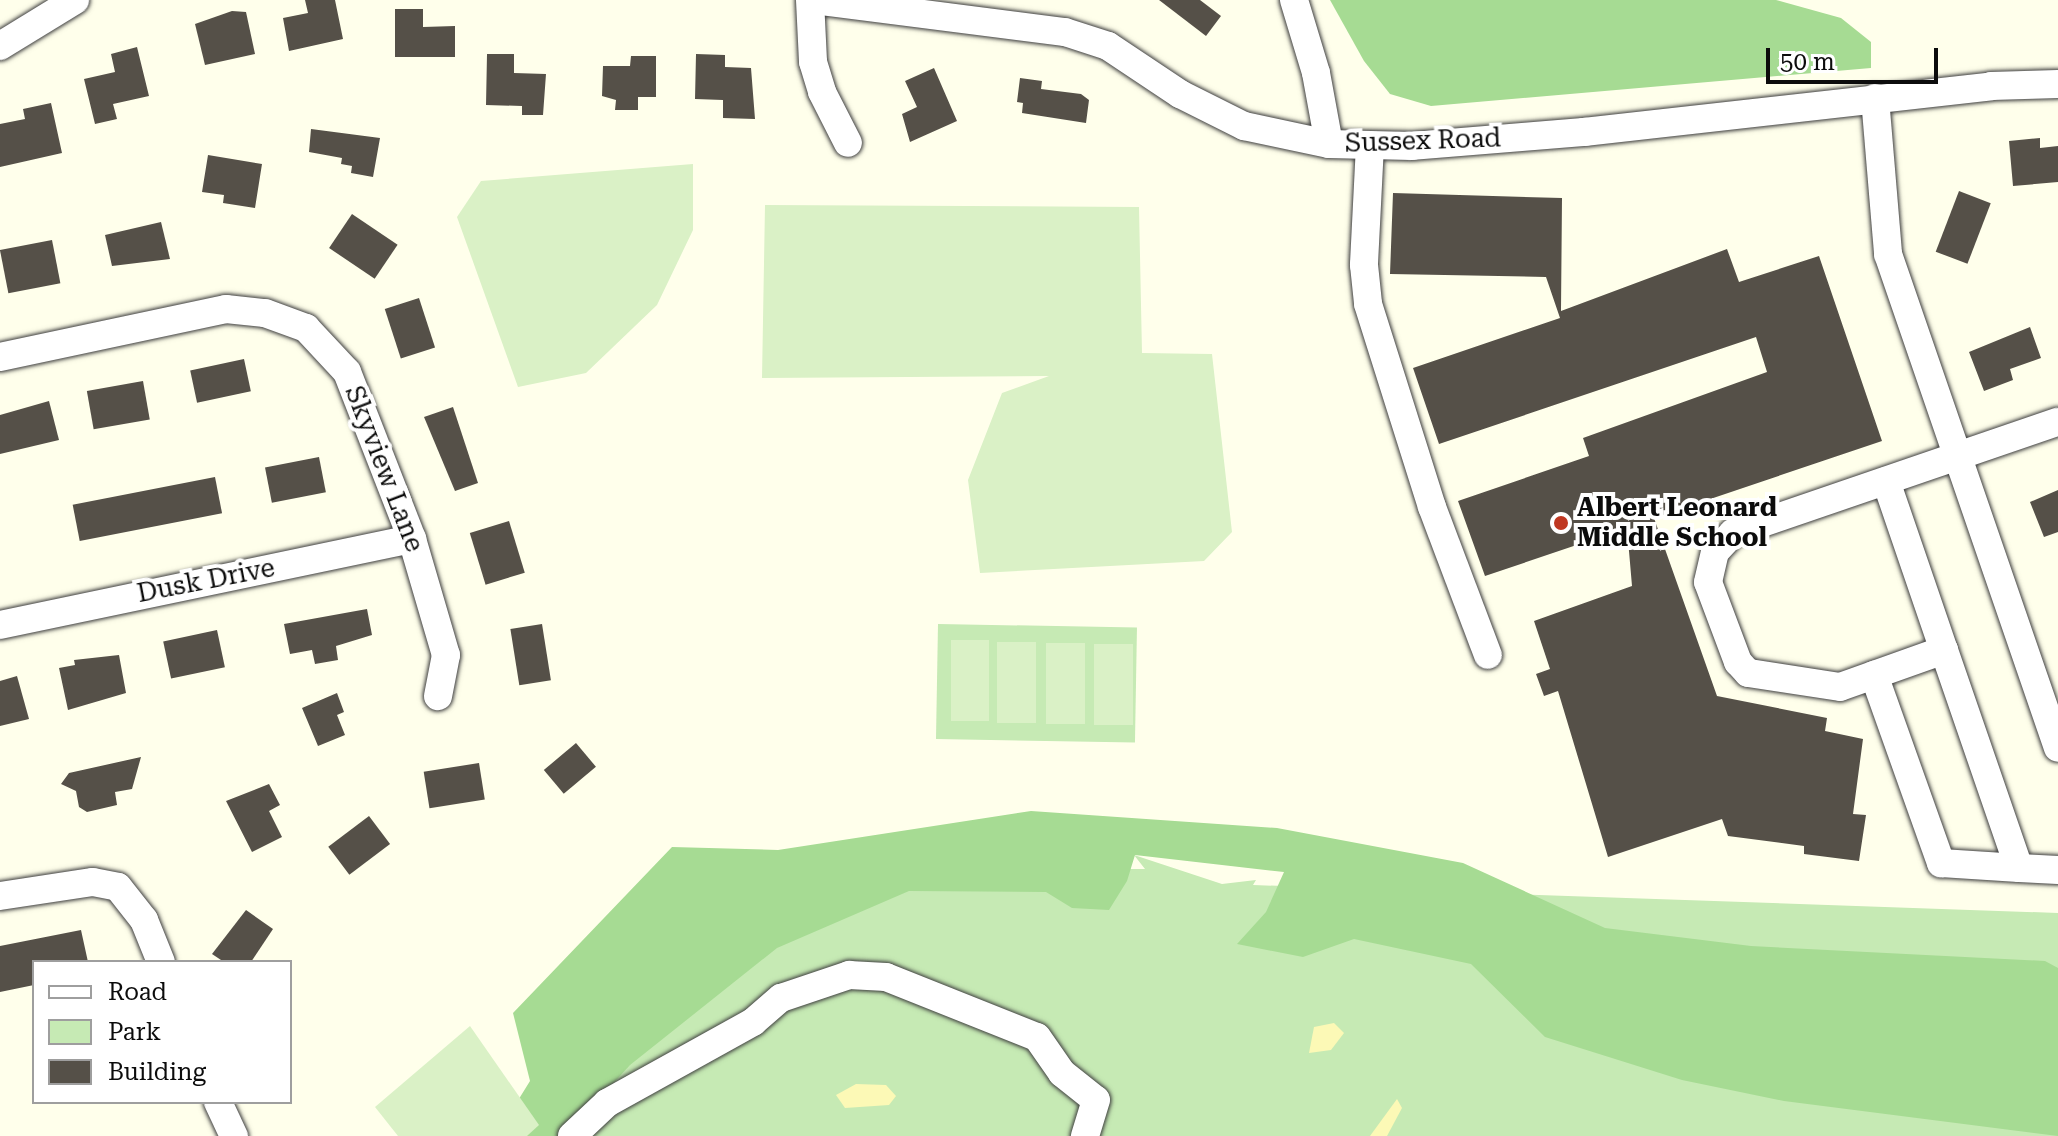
<!DOCTYPE html>
<style>
body{margin:0}
#map{position:relative;width:2058px;height:1136px;overflow:hidden;background:#ffffeb;font-family:"Roboto Serif",serif}
div>[style]{position:absolute}
[style*='--x']{left:calc(var(--x)*1px);top:calc(var(--y)*1px);width:calc(var(--w)*1px);rotate:calc(var(--a)*1deg)}
.green>*{inset:0;background:#c6eab4;transform-origin:0 0}
.forest>*{inset:0;background:#a6db93}
.sand>*{inset:0;background:#fcf9b6}
.pitch>*{inset:0;background:#daf1c6;transform-origin:0 0}
.building>*{inset:0;background:#555048;transform-origin:0 0}
.roads{filter:drop-shadow(0 0 2px #3f3f3f) drop-shadow(0 0 2px #3f3f3f)}
.minor>*{height:28px;margin:-14px;padding:0 14px;transform-origin:14px;border-radius:14px;background:#fff}
.dots>*{width:22px;height:22px;translate:-50% -50%;box-sizing:border-box;border:4px solid #fff;border-radius:50%}
span{translate:-50% -50%;white-space:nowrap;text-align:center;line-height:1.15;-webkit-text-stroke:8px #fff;paint-order:stroke}
.street-label{font-size:26px;color:#0c0c0c}
.poi-label{font-size:26px;color:#0c0c0c;font-weight:700}
.left{translate:0 -50%;text-align:left}
.legend{position:absolute;left:32px;top:960px;width:260px;height:144px;box-sizing:border-box;background:#fff;border:2px solid #9e9e9e;margin:0;padding:10px 14px;list-style:none;font-size:24px;color:#0c0c0c}
.legend li{display:flex;align-items:center;gap:16px;height:40px}
.legend b{width:40px;border:2px solid #9e9e9e}
.scale{position:absolute;left:1766px;top:48px;width:172px;height:36px;box-sizing:border-box;border:4px solid #0c0c0c;border-top:0;padding-left:10px;font-size:24px;line-height:28px;white-space:nowrap;color:#0c0c0c;-webkit-text-stroke:6px #fff;paint-order:stroke}
</style>
<div id="map">
<div class="green">
<i style="left:938px;top:624px;width:199px;height:115px;rotate:1deg"></i>
<i style="clip-path:polygon(1134px 855px,1222px 884px,1256px 880px,1253px 885px,2058px 913px,2058px 1136px,543px 1136px,719px 870px,1145px 869px)"></i>
</div>
<div class="forest">
<i style="clip-path:polygon(1330px 0,1776px 0,1841px 18px,1871px 42px,1871px 68px,1431px 106px,1390px 94px,1364px 61px)"></i>
<i style="clip-path:polygon(1031px 811px,1277px 828px,1463px 863px,1605px 928px,1751px 946px,2045px 961px,2058px 968px,2058px 1136px,1784px 1101px,1682px 1080px,1545px 1037px,1471px 964px,1354px 939px,1303px 957px,1237px 944px,1266px 912px,1284px 872px,1135px 855px,1127px 881px,1109px 910px,1072px 908px,1046px 892px,909px 891px,777px 948px,630px 1065px,565px 1136px,496px 1136px,530px 1081px,513px 1013px,672px 847px,778px 850px)"></i>
</div>
<div class="sand">
<i style="clip-path:polygon(1334px 1023px,1344px 1033px,1331px 1050px,1309px 1053px,1314px 1027px)"></i>
<i style="clip-path:polygon(856px 1084px,886px 1085px,896px 1096px,889px 1105px,845px 1108px,836px 1095px)"></i>
<i style="clip-path:polygon(1397px 1099px,1402px 1108px,1387px 1136px,1370px 1136px)"></i>
</div>
<div class="pitch">
<i style="clip-path:polygon(693px 164px,693px 230px,657px 305px,586px 373px,518px 387px,457px 217px,481px 181px)"></i>
<i style="clip-path:polygon(765px 205px,1139px 207px,1142px 353px,1212px 354px,1232px 532px,1204px 561px,980px 573px,968px 480px,1002px 393px,1049px 376px,762px 378px)"></i>
<i style="left:951px;top:640px;width:38px;height:81px"></i>
<i style="left:997px;top:642px;width:39px;height:81px"></i>
<i style="left:1046px;top:643px;width:39px;height:81px"></i>
<i style="left:1094px;top:644px;width:39px;height:81px"></i>
<i style="clip-path:polygon(470px 1026px,539px 1125px,527px 1136px,398px 1136px,375px 1107px)"></i>
</div>
<div class="building">
<i style="clip-path:polygon(305px 0,335px 0,343px 39px,289px 51px,283px 18px,308px 13px)"></i>
<i style="clip-path:polygon(1159px 0,1200px 0,1221px 16px,1206px 36px)"></i>
<i style="clip-path:polygon(395px 9px,423px 9px,423px 27px,455px 26px,455px 57px,395px 57px)"></i>
<i style="clip-path:polygon(232px 11px,246px 12px,255px 54px,205px 65px,195px 24px)"></i>
<i style="clip-path:polygon(137px 47px,149px 96px,113px 104px,117px 119px,95px 124px,84px 79px,115px 72px,111px 54px)"></i>
<i style="clip-path:polygon(487px 54px,514px 54px,514px 73px,546px 74px,543px 115px,522px 115px,522px 106px,486px 105px)"></i>
<i style="clip-path:polygon(696px 54px,725px 55px,725px 67px,751px 68px,755px 119px,723px 118px,723px 100px,695px 99px)"></i>
<i style="clip-path:polygon(631px 56px,656px 56px,656px 97px,638px 97px,638px 110px,615px 110px,616px 100px,602px 96px,603px 66px,630px 66px)"></i>
<i style="clip-path:polygon(934px 68px,957px 121px,910px 142px,902px 114px,917px 107px,905px 81px)"></i>
<i style="clip-path:polygon(1020px 78px,1042px 81px,1041px 89px,1081px 94px,1089px 100px,1086px 123px,1022px 113px,1023px 103px,1017px 102px)"></i>
<i style="clip-path:polygon(51px 103px,62px 153px,0 167px,0 124px,25px 119px,23px 109px)"></i>
<i style="clip-path:polygon(311px 129px,380px 138px,373px 177px,351px 173px,352px 166px,341px 164px,342px 158px,309px 152px)"></i>
<i style="clip-path:polygon(2040px 138px,2040px 148px,2058px 146px,2058px 182px,2013px 186px,2009px 141px)"></i>
<i style="clip-path:polygon(208px 155px,262px 164px,255px 208px,223px 203px,224px 195px,202px 192px)"></i>
<i style="left:1959px;top:191px;width:34px;height:65px;rotate:21deg"></i>
<i style="clip-path:polygon(1393px 193px,1562px 198px,1561px 311px,1727px 249px,1739px 282px,1819px 256px,1882px 441px,1654px 518px,1717px 696px,1827px 718px,1825px 731px,1863px 739px,1853px 814px,1866px 815px,1859px 861px,1804px 854px,1804px 846px,1728px 836px,1722px 819px,1608px 857px,1558px 691px,1544px 696px,1536px 674px,1550px 669px,1534px 621px,1632px 586px,1627px 528px,1485px 576px,1458px 501px,1589px 456px,1583px 438px,1767px 372px,1756px 337px,1439px 444px,1413px 368px,1560px 318px,1546px 277px,1390px 274px)"></i>
<i style="left:352px;top:214px;width:55px;height:41px;rotate:34deg"></i>
<i style="clip-path:polygon(161px 222px,170px 259px,112px 266px,105px 235px)"></i>
<i style="left:52px;top:240px;width:44px;height:53px;rotate:79deg"></i>
<i style="left:419px;top:298px;width:52px;height:36px;rotate:72deg"></i>
<i style="clip-path:polygon(2030px 327px,2041px 358px,2010px 369px,2013px 380px,1984px 391px,1969px 352px)"></i>
<i style="left:244px;top:359px;width:33px;height:55px;rotate:78deg"></i>
<i style="left:143px;top:381px;width:39px;height:57px;rotate:80deg"></i>
<i style="clip-path:polygon(49px 401px,59px 440px,0 454px,0 415px)"></i>
<i style="clip-path:polygon(453px 407px,478px 483px,455px 491px,424px 417px)"></i>
<i style="left:319px;top:457px;width:36px;height:55px;rotate:79deg"></i>
<i style="left:215px;top:477px;width:37px;height:145px;rotate:79deg"></i>
<i style="clip-path:polygon(2058px 490px,2058px 532px,2044px 537px,2030px 502px)"></i>
<i style="left:509px;top:521px;width:54px;height:41px;rotate:73deg"></i>
<i style="clip-path:polygon(367px 609px,372px 635px,336px 646px,338px 660px,315px 664px,312px 650px,290px 654px,284px 624px)"></i>
<i style="left:542px;top:624px;width:57px;height:32px;rotate:81deg"></i>
<i style="left:217px;top:630px;width:38px;height:55px;rotate:78deg"></i>
<i style="clip-path:polygon(119px 655px,126px 693px,68px 710px,59px 668px,75px 665px,74px 660px)"></i>
<i style="clip-path:polygon(17px 676px,29px 719px,0 726px,0 681px)"></i>
<i style="clip-path:polygon(337px 693px,344px 712px,337px 715px,345px 735px,318px 746px,302px 708px)"></i>
<i style="left:576px;top:743px;width:31px;height:42px;rotate:50deg"></i>
<i style="clip-path:polygon(141px 757px,132px 789px,115px 792px,117px 805px,87px 812px,79px 807px,76px 791px,61px 784px,69px 773px)"></i>
<i style="left:479px;top:763px;width:37px;height:56px;rotate:81deg"></i>
<i style="clip-path:polygon(269px 784px,280px 805px,269px 811px,282px 837px,252px 852px,226px 801px)"></i>
<i style="left:369px;top:816px;width:35px;height:51px;rotate:53deg"></i>
<i style="clip-path:polygon(246px 910px,273px 929px,251px 962px,224px 962px,212px 954px)"></i>
<i style="clip-path:polygon(81px 930px,88px 962px,34px 962px,34px 985px,0 992px,0 946px)"></i>
</div>
<div class="roads">
<div class="minor">
<i style="--x:810;--y:0;--w:62;--a:87.2"></i>
<i style="--x:813;--y:62;--w:31;--a:73"></i>
<i style="--x:822;--y:92;--w:57;--a:63"></i>
<i style="--x:814;--y:0;--w:253;--a:7.3"></i>
<i style="--x:1065;--y:32;--w:45;--a:18"></i>
<i style="--x:1108;--y:46;--w:87;--a:33.7"></i>
<i style="--x:1180;--y:94;--w:72;--a:26.6"></i>
<i style="--x:1244;--y:126;--w:87;--a:12"></i>
<i style="--x:1329;--y:144;--w:83;--a:1.4"></i>
<i style="--x:1412;--y:146;--w:173;--a:-4.7"></i>
<i style="--x:1584;--y:132;--w:410;--a:-6.4"></i>
<i style="--x:1991;--y:86;--w:67;--a:-1.7"></i>
<i style="--x:1294;--y:0;--w:76;--a:73.2"></i>
<i style="--x:1316;--y:73;--w:72;--a:79.6"></i>
<i style="--x:0;--y:46;--w:88;--a:-31.5"></i>
<i style="--x:1875;--y:98;--w:157;--a:85.2"></i>
<i style="--x:1888;--y:254;--w:522;--a:71.01"></i>
<i style="--x:1370;--y:145;--w:120;--a:92.9"></i>
<i style="--x:1364;--y:265;--w:39;--a:84"></i>
<i style="--x:1368;--y:304;--w:213;--a:72.5"></i>
<i style="--x:1432;--y:507;--w:158;--a:69.3"></i>
<i style="--x:0;--y:357;--w:231;--a:-12"></i>
<i style="--x:226;--y:309;--w:39;--a:6"></i>
<i style="--x:265;--y:313;--w:44;--a:20.1"></i>
<i style="--x:306;--y:328;--w:60;--a:47"></i>
<i style="--x:347;--y:372;--w:179;--a:68.7"></i>
<i style="--x:412;--y:539;--w:121;--a:73.7"></i>
<i style="--x:446;--y:655;--w:42;--a:101"></i>
<i style="--x:1886;--y:481;--w:179;--a:71.1"></i>
<i style="--x:1944;--y:650;--w:110;--a:160.4"></i>
<i style="--x:1840;--y:687;--w:93;--a:-171.3"></i>
<i style="--x:1748;--y:673;--w:15;--a:-132"></i>
<i style="--x:1738;--y:662;--w:85;--a:-110.6"></i>
<i style="--x:1708;--y:582;--w:31;--a:-77"></i>
<i style="--x:1715;--y:552;--w:26;--a:-47"></i>
<i style="--x:1733;--y:533;--w:343;--a:-18.9"></i>
<i style="--x:0;--y:625;--w:421;--a:-11.8"></i>
<i style="--x:1874;--y:675;--w:200;--a:70.4"></i>
<i style="--x:1941;--y:863;--w:78;--a:3.7"></i>
<i style="--x:2019;--y:868;--w:231;--a:-109"></i>
<i style="--x:2019;--y:868;--w:39;--a:3"></i>
<i style="--x:0;--y:896;--w:94;--a:-8.6"></i>
<i style="--x:93;--y:882;--w:25;--a:11"></i>
<i style="--x:118;--y:887;--w:42;--a:51.8"></i>
<i style="--x:144;--y:920;--w:45;--a:68"></i>
<i style="--x:218;--y:1102;--w:38;--a:65"></i>
<i style="--x:572;--y:1136;--w:48;--a:-43.3"></i>
<i style="--x:607;--y:1103;--w:167;--a:-29"></i>
<i style="--x:753;--y:1022;--w:37;--a:-41"></i>
<i style="--x:781;--y:998;--w:72;--a:-18.7"></i>
<i style="--x:849;--y:975;--w:37;--a:3"></i>
<i style="--x:886;--y:977;--w:162;--a:21.7"></i>
<i style="--x:1037;--y:1037;--w:44;--a:55.2"></i>
<i style="--x:1062;--y:1073;--w:43;--a:38.5"></i>
<i style="--x:1096;--y:1100;--w:38;--a:107"></i>
</div>
</div>
<div class="dots">
<i style="left:1561px;top:523px;background:#bf3721"></i>
</div>
<div class="street-label">
<span style="left:1423px;top:141px;rotate:-2deg">Sussex Road</span>
<span style="left:384px;top:469px;rotate:69deg">Skyview Lane</span>
<span style="left:206px;top:581px;rotate:-11deg">Dusk Drive</span>
</div>
<div class="poi-label">
<span class="left" style="left:1577px;top:523px">Albert Leonard<br>Middle School</span>
</div>
<ul class="legend">
<li><b style="height:10px;background:#fff"></b>Road</li>
<li><b style="height:22px;background:#c6eab4"></b>Park</li>
<li><b style="height:22px;background:#555048"></b>Building</li>
</ul>
<div class="scale">50 m</div>
</div>
